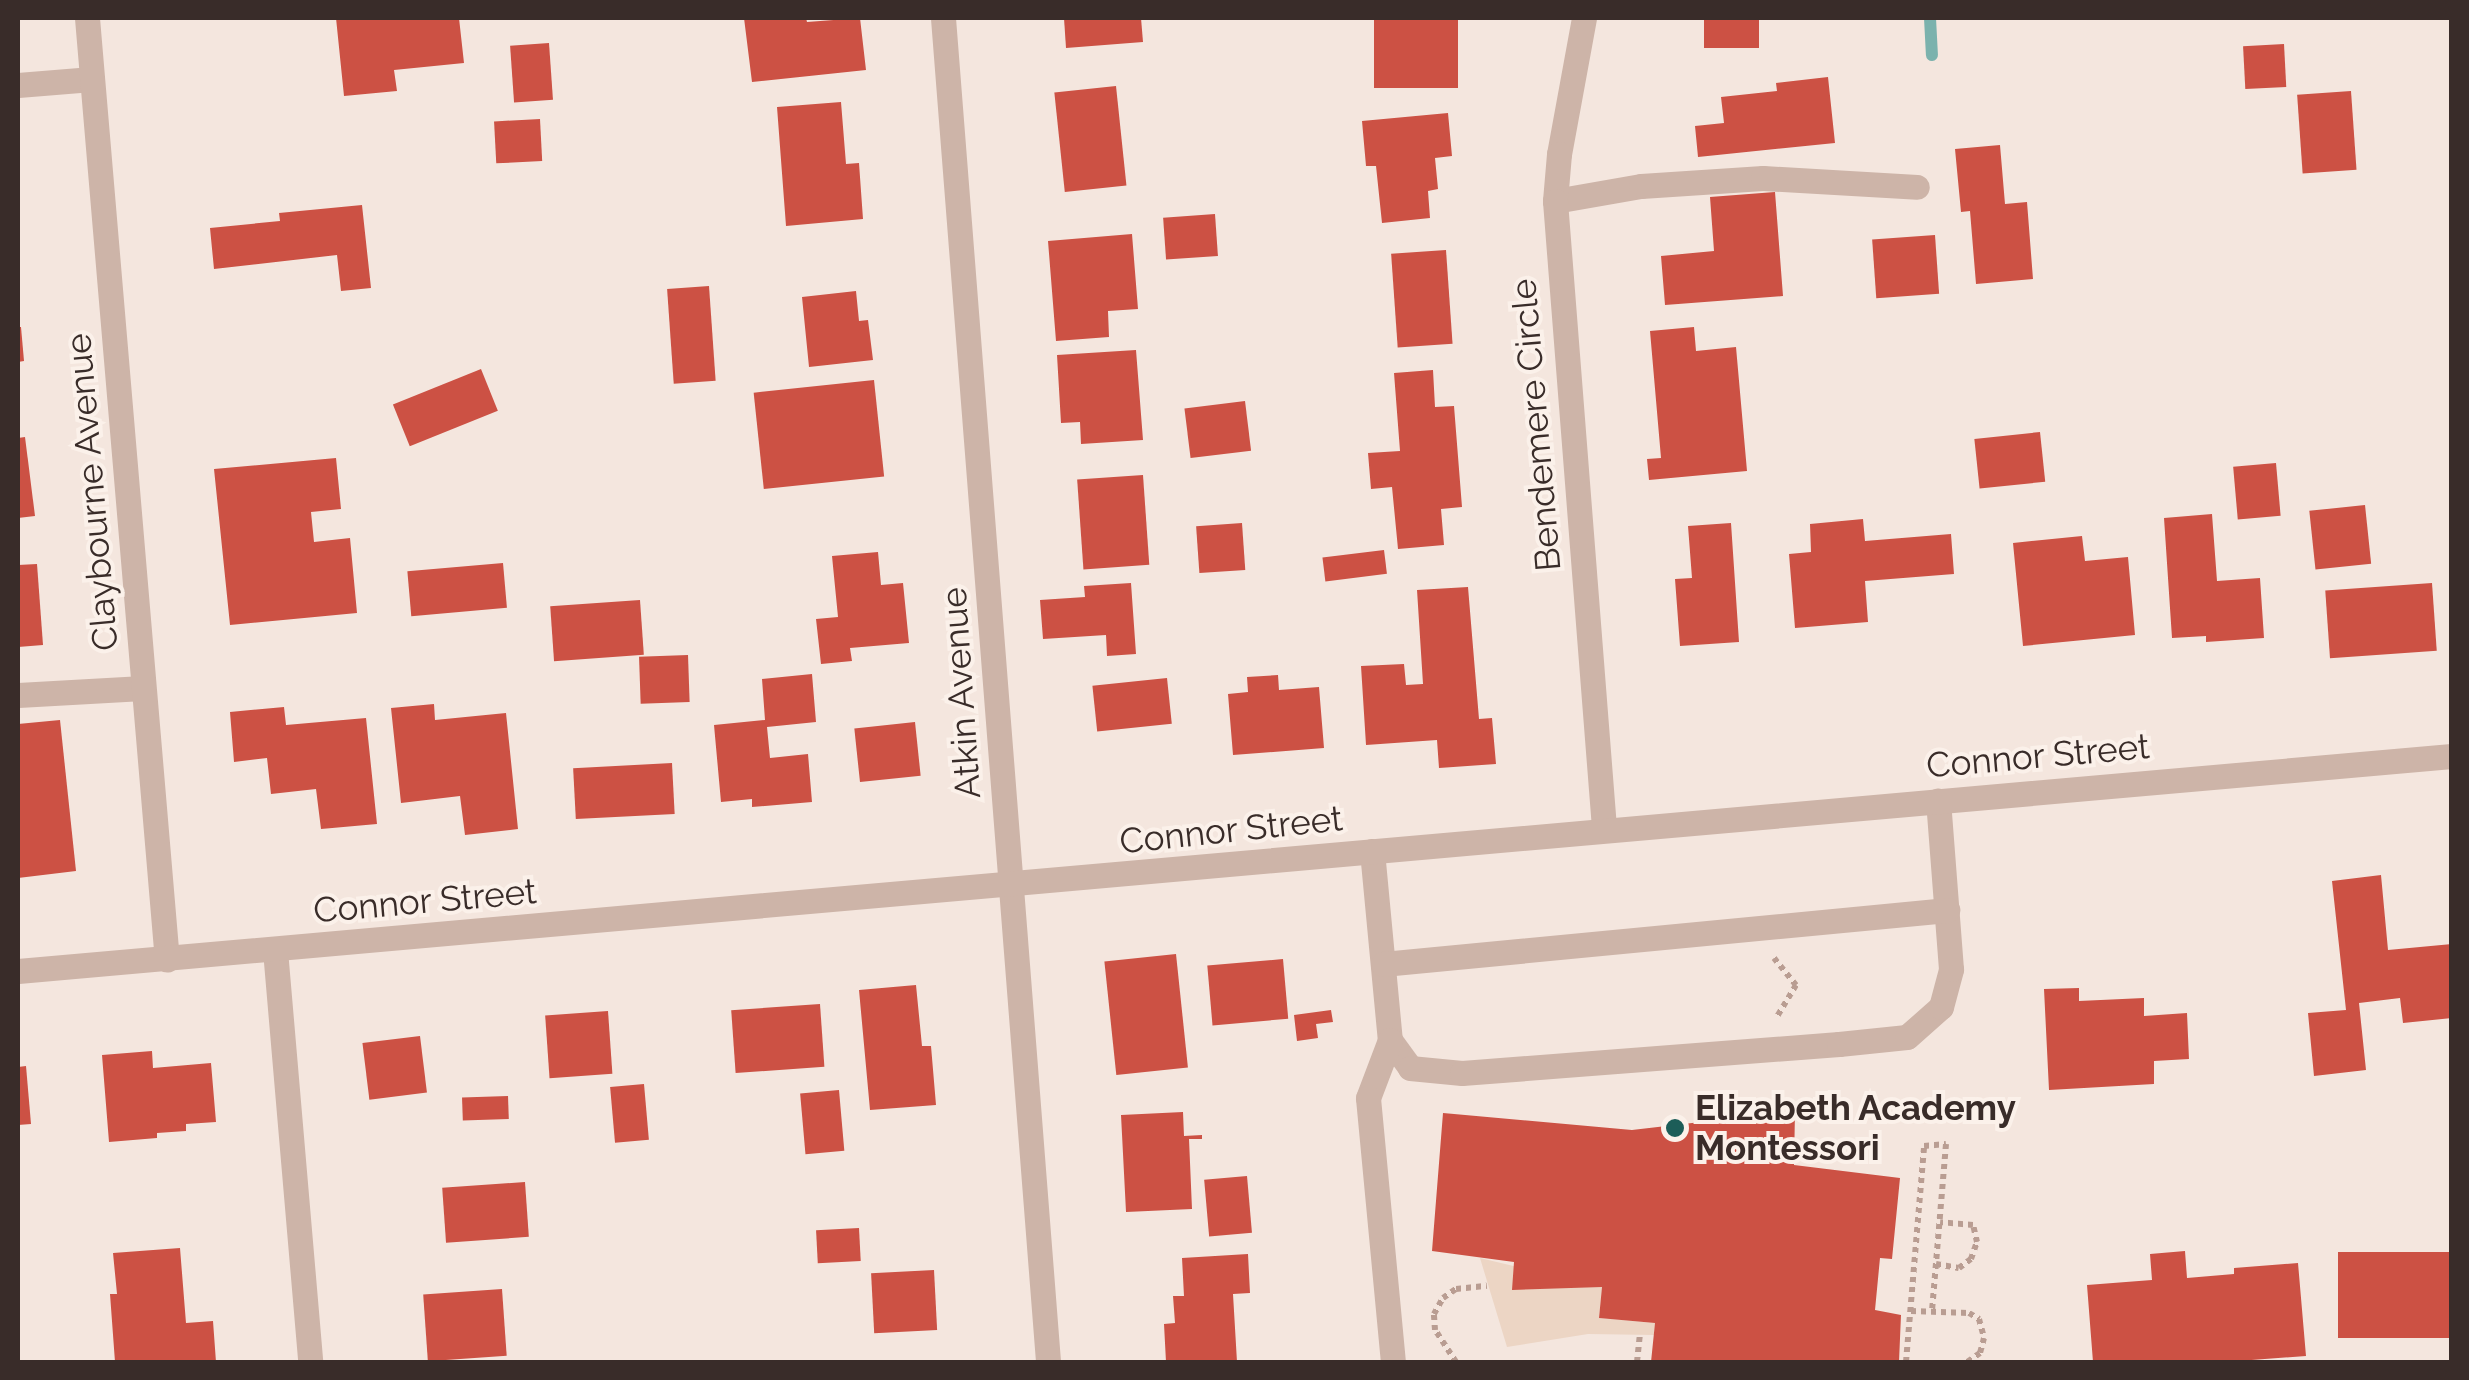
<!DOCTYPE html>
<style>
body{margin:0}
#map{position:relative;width:2469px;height:1380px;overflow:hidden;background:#f4e6de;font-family:Raleway,sans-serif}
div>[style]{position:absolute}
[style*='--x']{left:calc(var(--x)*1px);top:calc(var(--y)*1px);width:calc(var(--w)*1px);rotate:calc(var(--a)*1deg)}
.plaza>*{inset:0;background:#ecd5c4}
.stream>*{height:12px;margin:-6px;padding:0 6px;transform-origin:6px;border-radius:6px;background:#7bb2ad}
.building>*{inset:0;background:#cc5144;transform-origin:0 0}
.path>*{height:6px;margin-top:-3px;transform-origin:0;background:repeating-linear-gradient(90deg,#b99d92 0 5px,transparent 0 10px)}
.service>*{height:25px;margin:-12.5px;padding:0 12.5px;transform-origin:12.5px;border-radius:12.5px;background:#cdb4a8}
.minor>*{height:25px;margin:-12.5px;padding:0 12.5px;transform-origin:12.5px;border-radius:12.5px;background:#cdb4a8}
.dots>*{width:28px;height:28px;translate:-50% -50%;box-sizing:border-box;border:5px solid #fbf1ea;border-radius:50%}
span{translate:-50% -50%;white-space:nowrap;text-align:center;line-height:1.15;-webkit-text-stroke:8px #fbf1ea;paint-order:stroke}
.street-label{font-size:35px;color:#392c29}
.poi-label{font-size:35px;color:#392c29;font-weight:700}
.left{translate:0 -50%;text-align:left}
.frame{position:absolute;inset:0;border:20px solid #392c29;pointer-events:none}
</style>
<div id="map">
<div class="plaza">
<i style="clip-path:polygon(1480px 1258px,1602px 1287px,1599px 1318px,1655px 1323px,1654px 1335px,1588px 1334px,1507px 1347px)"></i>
</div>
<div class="stream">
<i style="--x:1930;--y:18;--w:37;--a:87"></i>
</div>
<div class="building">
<i style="clip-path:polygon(336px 18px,459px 18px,464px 63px,394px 70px,397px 91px,344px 96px)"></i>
<i style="clip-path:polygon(744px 18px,806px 18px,807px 22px,860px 18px,866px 70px,752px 82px)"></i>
<i style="clip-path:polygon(1064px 18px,1141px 18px,1143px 42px,1066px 48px)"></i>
<i style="left:1374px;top:18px;width:84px;height:70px"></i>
<i style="left:1704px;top:18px;width:55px;height:30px"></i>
<i style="left:549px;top:43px;width:57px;height:39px;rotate:86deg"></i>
<i style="left:2284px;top:44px;width:43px;height:41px;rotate:87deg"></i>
<i style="clip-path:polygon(1828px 77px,1835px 143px,1698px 157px,1695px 126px,1724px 123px,1721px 97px,1777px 91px,1776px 83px)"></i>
<i style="left:1116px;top:86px;width:100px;height:62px;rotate:84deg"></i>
<i style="left:2351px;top:91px;width:79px;height:54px;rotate:86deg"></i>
<i style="clip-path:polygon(841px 102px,846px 164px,859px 163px,863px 219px,786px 226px,777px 107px)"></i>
<i style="clip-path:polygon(1448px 113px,1452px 156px,1435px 158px,1438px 189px,1428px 191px,1430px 218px,1382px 223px,1376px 166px,1366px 166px,1362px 121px)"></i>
<i style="left:540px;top:119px;width:42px;height:46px;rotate:87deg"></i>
<i style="clip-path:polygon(2000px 145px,2005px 204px,2027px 202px,2033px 279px,1976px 284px,1970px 211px,1961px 212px,1955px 149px)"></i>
<i style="clip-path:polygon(1775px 192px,1783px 296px,1665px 305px,1661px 256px,1714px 251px,1710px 197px)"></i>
<i style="clip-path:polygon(362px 205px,371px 288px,341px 291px,337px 255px,214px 269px,210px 228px,280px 221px,279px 213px)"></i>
<i style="left:1215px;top:214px;width:42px;height:52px;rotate:86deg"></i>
<i style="clip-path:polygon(1132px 234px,1138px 309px,1108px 311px,1109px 337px,1056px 341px,1048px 241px)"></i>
<i style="left:1935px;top:235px;width:59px;height:63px;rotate:86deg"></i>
<i style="left:1446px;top:250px;width:94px;height:55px;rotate:86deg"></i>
<i style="left:709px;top:286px;width:95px;height:42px;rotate:86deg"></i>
<i style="clip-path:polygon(856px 291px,859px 321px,868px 320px,873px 360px,809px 367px,802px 297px)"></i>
<i style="clip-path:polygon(18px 327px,21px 327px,24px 361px,18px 362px)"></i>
<i style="clip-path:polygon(1694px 327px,1696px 351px,1736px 347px,1747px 471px,1649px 480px,1647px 459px,1661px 458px,1650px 331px)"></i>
<i style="clip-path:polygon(1136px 350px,1143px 440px,1081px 444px,1080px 422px,1061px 423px,1057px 355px)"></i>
<i style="left:481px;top:369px;width:45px;height:95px;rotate:68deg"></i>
<i style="clip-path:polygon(1433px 370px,1435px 407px,1454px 406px,1462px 507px,1441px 509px,1444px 545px,1398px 549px,1392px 487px,1371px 489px,1368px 453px,1400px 451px,1394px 373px)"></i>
<i style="left:874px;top:380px;width:97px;height:121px;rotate:84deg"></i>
<i style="left:1245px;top:401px;width:50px;height:61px;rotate:83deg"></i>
<i style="left:2040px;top:432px;width:50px;height:66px;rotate:84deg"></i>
<i style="clip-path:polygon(25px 437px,35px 516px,18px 518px,18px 438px)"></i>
<i style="clip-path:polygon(336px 458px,341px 509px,311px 512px,314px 542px,350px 538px,357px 613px,230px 625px,214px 469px)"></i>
<i style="left:2276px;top:463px;width:53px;height:43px;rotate:85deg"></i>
<i style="left:1143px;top:475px;width:90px;height:66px;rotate:86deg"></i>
<i style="left:2365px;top:505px;width:59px;height:56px;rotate:84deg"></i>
<i style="clip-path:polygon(2212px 514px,2217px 581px,2260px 578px,2264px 638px,2206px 642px,2206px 636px,2172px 638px,2164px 518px)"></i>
<i style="clip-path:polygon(1863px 519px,1865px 541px,1951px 534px,1954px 574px,1865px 581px,1868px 622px,1795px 628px,1789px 554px,1811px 552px,1810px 524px)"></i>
<i style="left:1242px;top:523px;width:47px;height:46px;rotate:86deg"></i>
<i style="clip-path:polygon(1731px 523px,1739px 642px,1680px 646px,1675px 579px,1692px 578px,1688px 526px)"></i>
<i style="clip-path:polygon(2082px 536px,2085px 561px,2128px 557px,2135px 635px,2023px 646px,2013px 543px)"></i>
<i style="left:1384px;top:550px;width:24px;height:62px;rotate:83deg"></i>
<i style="clip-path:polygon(878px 552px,881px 585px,903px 583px,909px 643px,850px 648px,852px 661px,821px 664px,816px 619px,838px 617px,832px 556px)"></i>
<i style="left:503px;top:563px;width:45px;height:96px;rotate:85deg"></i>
<i style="clip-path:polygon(37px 564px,43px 645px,18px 647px,18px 565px)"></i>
<i style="clip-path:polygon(1131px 583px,1136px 654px,1107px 656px,1106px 635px,1043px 639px,1040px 600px,1085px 597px,1084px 586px)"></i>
<i style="left:2432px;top:583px;width:68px;height:107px;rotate:86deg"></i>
<i style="clip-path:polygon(1468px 587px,1479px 719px,1492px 718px,1496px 764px,1439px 768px,1437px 740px,1366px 745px,1361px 666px,1404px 664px,1406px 685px,1423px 684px,1417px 590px)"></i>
<i style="left:640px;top:600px;width:55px;height:90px;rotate:86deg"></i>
<i style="left:688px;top:655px;width:47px;height:49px;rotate:88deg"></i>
<i style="clip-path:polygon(812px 674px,816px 722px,767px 727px,770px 758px,808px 754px,812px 802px,752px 807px,752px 799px,721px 802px,714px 725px,765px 720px,762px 679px)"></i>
<i style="clip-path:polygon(1278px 675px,1279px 690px,1319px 687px,1324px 748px,1233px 755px,1228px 694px,1248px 692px,1247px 677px)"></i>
<i style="left:1167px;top:678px;width:46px;height:75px;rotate:84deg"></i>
<i style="clip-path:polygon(434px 704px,435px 720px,506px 713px,518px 829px,465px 835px,460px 796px,401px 803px,391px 708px)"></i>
<i style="clip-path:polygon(284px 707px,286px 725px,366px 718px,377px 824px,321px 829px,316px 789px,271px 794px,267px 758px,234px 762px,230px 712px)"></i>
<i style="clip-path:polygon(60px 720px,76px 871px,18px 878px,18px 724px)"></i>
<i style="left:915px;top:722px;width:54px;height:61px;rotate:84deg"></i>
<i style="left:672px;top:763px;width:51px;height:99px;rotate:87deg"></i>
<i style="clip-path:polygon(2381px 875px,2388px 950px,2452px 944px,2452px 1018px,2403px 1023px,2400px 998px,2359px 1003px,2366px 1070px,2314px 1076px,2308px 1013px,2346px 1010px,2332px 881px)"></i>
<i style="left:1176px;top:954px;width:114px;height:72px;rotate:84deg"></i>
<i style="left:1283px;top:959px;width:60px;height:76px;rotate:85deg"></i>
<i style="clip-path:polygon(916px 985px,922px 1046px,931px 1046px,936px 1105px,870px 1110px,859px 990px)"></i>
<i style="clip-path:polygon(2079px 988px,2079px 1001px,2144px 998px,2144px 1016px,2187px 1013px,2189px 1059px,2154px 1061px,2154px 1084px,2049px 1090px,2044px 989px)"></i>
<i style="left:820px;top:1004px;width:63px;height:89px;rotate:86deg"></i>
<i style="clip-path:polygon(1331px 1010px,1333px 1022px,1316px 1024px,1318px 1038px,1297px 1041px,1294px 1015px)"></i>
<i style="left:608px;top:1011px;width:63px;height:63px;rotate:86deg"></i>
<i style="left:420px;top:1036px;width:57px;height:58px;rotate:83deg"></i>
<i style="clip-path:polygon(152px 1051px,153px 1068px,211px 1063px,216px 1122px,186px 1124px,186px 1131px,157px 1133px,157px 1138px,109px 1142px,102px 1055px)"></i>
<i style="clip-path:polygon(26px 1066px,31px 1124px,18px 1125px,18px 1067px)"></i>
<i style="left:644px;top:1084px;width:56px;height:34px;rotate:85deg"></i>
<i style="left:839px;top:1090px;width:61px;height:39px;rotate:85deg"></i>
<i style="left:508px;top:1096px;width:23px;height:46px;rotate:88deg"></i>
<i style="clip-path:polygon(1795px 1111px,1794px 1165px,1900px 1178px,1892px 1259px,1880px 1258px,1875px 1310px,1901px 1315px,1899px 1362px,1651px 1362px,1655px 1323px,1599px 1318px,1602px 1287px,1512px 1290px,1514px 1262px,1432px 1251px,1443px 1113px,1632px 1130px)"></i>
<i style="clip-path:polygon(1183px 1112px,1184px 1136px,1202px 1135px,1202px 1139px,1189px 1139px,1192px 1209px,1126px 1212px,1121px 1115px)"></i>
<i style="left:1247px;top:1176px;width:57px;height:43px;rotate:85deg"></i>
<i style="left:525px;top:1182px;width:55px;height:83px;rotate:86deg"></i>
<i style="left:859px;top:1228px;width:33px;height:43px;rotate:87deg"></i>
<i style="clip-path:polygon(180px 1248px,186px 1323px,213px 1321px,216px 1362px,115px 1362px,110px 1294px,117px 1294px,113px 1253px)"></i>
<i style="clip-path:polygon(2185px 1251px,2187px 1278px,2234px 1274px,2234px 1268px,2298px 1263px,2306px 1356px,2225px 1362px,2093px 1362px,2087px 1285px,2152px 1280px,2150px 1254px)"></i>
<i style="left:2452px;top:1252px;width:86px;height:114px;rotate:90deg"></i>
<i style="clip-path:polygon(1248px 1254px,1250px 1293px,1233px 1294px,1237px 1362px,1166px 1362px,1164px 1324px,1175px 1323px,1173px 1296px,1184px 1296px,1182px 1258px)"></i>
<i style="left:934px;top:1270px;width:60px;height:63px;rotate:87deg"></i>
<i style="left:502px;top:1289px;width:67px;height:79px;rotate:86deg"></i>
</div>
<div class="path">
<i style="--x:1774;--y:958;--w:35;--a:51"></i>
<i style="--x:1796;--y:985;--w:37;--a:121"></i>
<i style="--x:1936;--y:1264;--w:23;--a:10"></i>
<i style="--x:1959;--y:1268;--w:15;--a:-37"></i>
<i style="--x:1971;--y:1259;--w:18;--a:-71"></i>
<i style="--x:1977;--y:1242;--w:17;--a:-103"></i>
<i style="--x:1973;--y:1225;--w:33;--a:-175"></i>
<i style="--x:1911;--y:1311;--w:58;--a:2"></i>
<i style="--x:1969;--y:1313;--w:12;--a:31"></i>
<i style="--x:1979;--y:1319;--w:20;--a:75"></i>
<i style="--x:1984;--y:1338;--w:16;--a:105"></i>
<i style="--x:1980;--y:1353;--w:16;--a:145"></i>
<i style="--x:1456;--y:1362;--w:38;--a:-123"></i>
<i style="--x:1435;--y:1330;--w:16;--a:-94"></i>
<i style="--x:1434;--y:1314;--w:18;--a:-61"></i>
<i style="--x:1443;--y:1298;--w:16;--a:-35"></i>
<i style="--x:1456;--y:1289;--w:31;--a:-6"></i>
<i style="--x:1637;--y:1362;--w:27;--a:-84"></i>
<i style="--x:1906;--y:1362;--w:217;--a:-85.2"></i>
<i style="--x:1924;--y:1146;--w:22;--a:-5"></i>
<i style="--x:1946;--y:1144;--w:169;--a:94.8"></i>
</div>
<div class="service">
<i style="--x:18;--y:85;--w:74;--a:-4.6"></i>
<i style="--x:1555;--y:201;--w:87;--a:-9.9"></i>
<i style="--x:1641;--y:186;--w:122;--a:-3.8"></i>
<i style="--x:1763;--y:178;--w:154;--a:3.3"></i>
<i style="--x:18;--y:695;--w:125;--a:-3.2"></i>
<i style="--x:1372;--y:851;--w:190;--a:84.6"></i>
<i style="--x:1390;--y:1040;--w:34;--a:54"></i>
<i style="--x:1410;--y:1068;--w:52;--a:5.5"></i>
<i style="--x:1462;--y:1073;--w:378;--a:-4.4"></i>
<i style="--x:1839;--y:1044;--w:68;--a:-5.9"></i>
<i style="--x:1907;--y:1037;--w:45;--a:-41.4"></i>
<i style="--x:1941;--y:1007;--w:39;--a:-75"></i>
<i style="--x:1951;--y:969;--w:169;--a:-94.4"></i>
<i style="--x:1383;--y:964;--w:567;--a:-5.47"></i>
<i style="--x:1390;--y:1040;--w:62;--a:110.8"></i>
<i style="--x:1368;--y:1098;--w:265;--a:84.6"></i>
</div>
<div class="minor">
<i style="--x:87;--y:18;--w:945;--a:85.15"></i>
<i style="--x:943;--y:18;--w:1348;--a:85.53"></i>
<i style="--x:1584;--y:18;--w:138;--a:100.4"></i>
<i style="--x:1559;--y:154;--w:47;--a:94.9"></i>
<i style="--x:1555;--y:201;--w:629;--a:85.53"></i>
<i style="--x:275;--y:950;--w:413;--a:85.1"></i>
<i style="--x:18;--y:971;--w:2443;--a:-5.05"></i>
</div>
<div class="dots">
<i style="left:1675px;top:1128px;background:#1c5d58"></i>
</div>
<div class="street-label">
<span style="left:1536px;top:425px;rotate:-95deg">Bendemere Circle</span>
<span style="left:92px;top:492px;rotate:-95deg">Claybourne Avenue</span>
<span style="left:961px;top:693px;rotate:-94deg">Atkin Avenue</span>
<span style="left:2038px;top:756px;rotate:-5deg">Connor Street</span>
<span style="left:1231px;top:830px;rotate:-6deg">Connor Street</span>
<span style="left:425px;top:901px;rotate:-5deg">Connor Street</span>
</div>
<div class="poi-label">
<span class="left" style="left:1695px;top:1128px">Elizabeth Academy<br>Montessori</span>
</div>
<div class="frame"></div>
</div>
